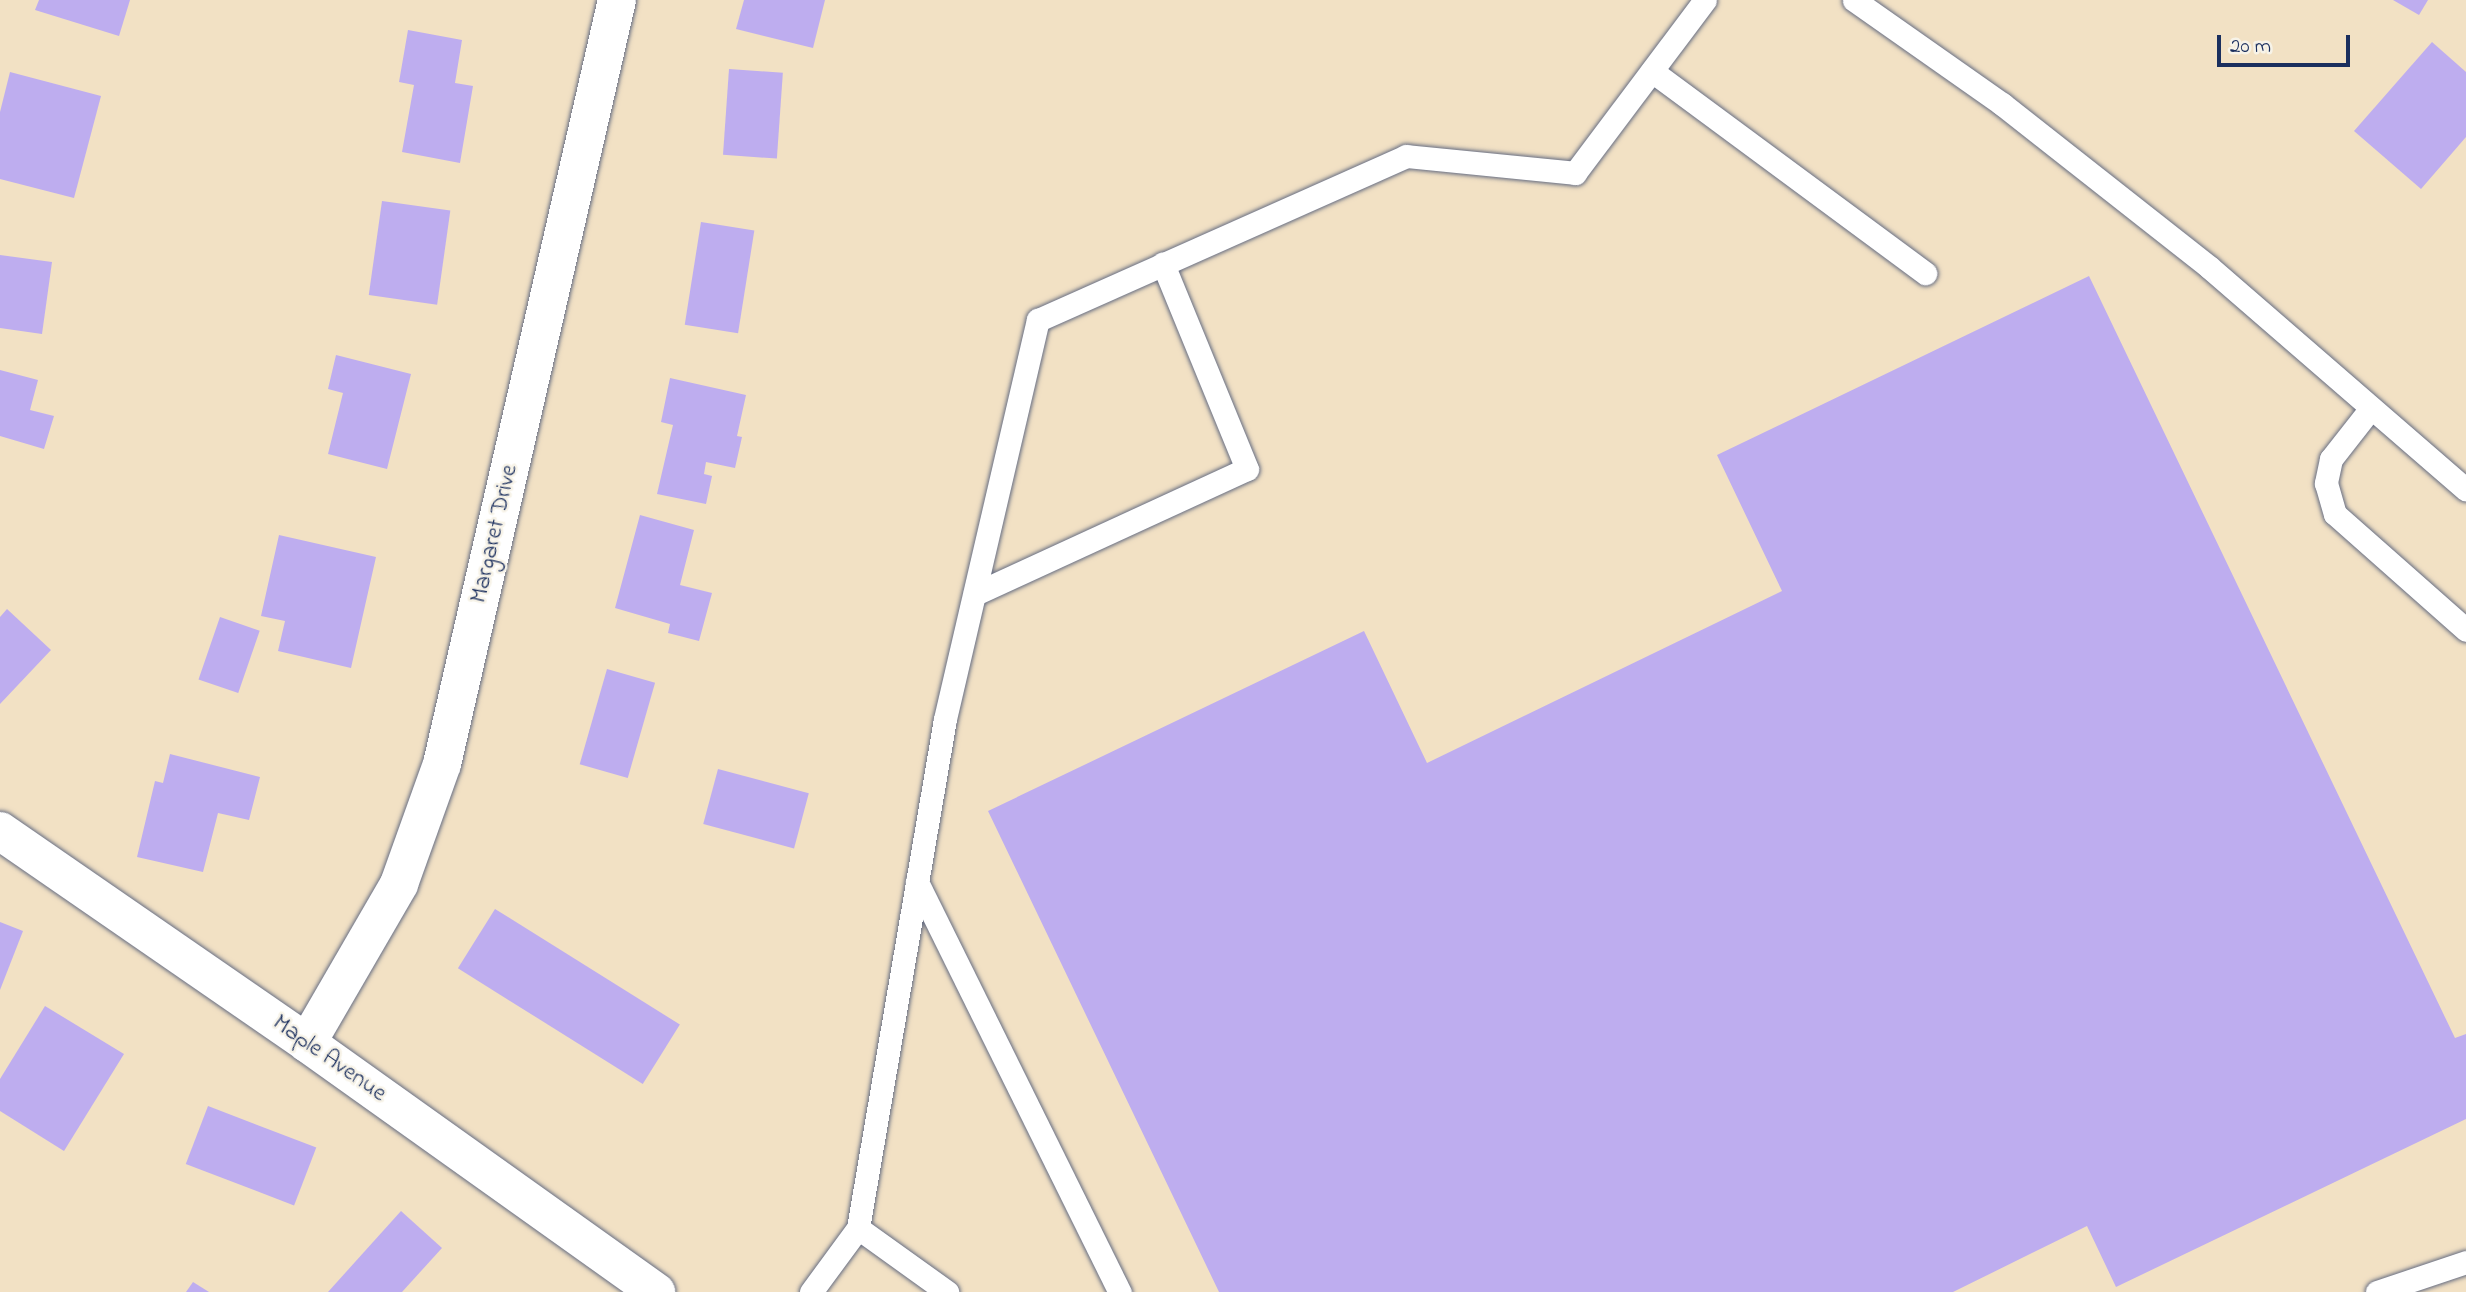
<!DOCTYPE html>
<style>
body{margin:0}
#map{position:relative;width:2466px;height:1292px;overflow:hidden;background:#f2e1c4;font-family:"Indie Flower",sans-serif}
div>[style]{position:absolute}
[style*='--x']{left:calc(var(--x)*1px);top:calc(var(--y)*1px);width:calc(var(--w)*1px);rotate:calc(var(--a)*1deg)}
.building>*{inset:0;background:#beadef;transform-origin:0 0}
.roads{filter:drop-shadow(0 0 2px #666d82) drop-shadow(0 0 2px #666d82)}
.service>*{height:23px;margin:-11.5px;padding:0 11.5px;transform-origin:11.5px;border-radius:11.5px;background:#fff}
.minor>*{height:38px;margin:-19px;padding:0 19px;transform-origin:19px;border-radius:19px;background:#fff}
span{translate:-50% -50%;white-space:nowrap;text-align:center;line-height:1.15;-webkit-text-stroke:5px #f7f3e8;paint-order:stroke}
.street-label{font-size:24px;color:#1b2f5e}
.scale{position:absolute;left:2217px;top:35px;width:133px;height:32px;box-sizing:border-box;border:4px solid #1b2f5e;border-top:0;padding-left:9px;font-size:21px;line-height:24px;white-space:nowrap;color:#1b2f5e;-webkit-text-stroke:5px #f7f3e8;paint-order:stroke}
</style>
<div id="map">
<div class="building">
<i style="clip-path:polygon(39px 0,130px 0,119px 36px,35px 10px)"></i>
<i style="clip-path:polygon(744px 0,825px 0,813px 48px,736px 29px)"></i>
<i style="clip-path:polygon(2393px 0,2428px 0,2419px 15px)"></i>
<i style="clip-path:polygon(408px 30px,462px 40px,455px 83px,473px 86px,460px 163px,402px 152px,414px 85px,399px 82px)"></i>
<i style="clip-path:polygon(2432px 42px,2466px 72px,2466px 137px,2421px 189px,2354px 131px)"></i>
<i style="left:729px;top:69px;width:54px;height:86px;rotate:4deg"></i>
<i style="clip-path:polygon(10px 72px,101px 96px,74px 198px,0 179px,0 112px)"></i>
<i style="left:382px;top:201px;width:69px;height:95px;rotate:8deg"></i>
<i style="left:701px;top:222px;width:54px;height:104px;rotate:9deg"></i>
<i style="clip-path:polygon(0 255px,52px 262px,42px 334px,0 328px)"></i>
<i style="clip-path:polygon(2089px 276px,2455px 1038px,2466px 1034px,2466px 1119px,2116px 1287px,2087px 1226px,1953px 1292px,1219px 1292px,988px 811px,1364px 631px,1427px 763px,1782px 591px,1717px 455px)"></i>
<i style="clip-path:polygon(336px 355px,411px 374px,387px 469px,328px 454px,343px 393px,328px 389px)"></i>
<i style="clip-path:polygon(0 370px,38px 380px,30px 410px,54px 416px,44px 449px,0 436px)"></i>
<i style="clip-path:polygon(670px 378px,746px 395px,737px 436px,742px 437px,735px 468px,706px 462px,704px 474px,712px 476px,706px 504px,657px 494px,673px 425px,661px 422px)"></i>
<i style="clip-path:polygon(640px 515px,694px 530px,680px 585px,712px 593px,699px 641px,668px 633px,670px 624px,615px 608px)"></i>
<i style="clip-path:polygon(279px 535px,376px 557px,351px 668px,278px 651px,285px 621px,261px 616px)"></i>
<i style="clip-path:polygon(7px 609px,51px 650px,0 704px,0 617px)"></i>
<i style="left:220px;top:617px;width:42px;height:66px;rotate:19deg"></i>
<i style="left:607px;top:669px;width:50px;height:99px;rotate:16deg"></i>
<i style="clip-path:polygon(170px 754px,260px 777px,249px 820px,218px 813px,203px 872px,137px 857px,155px 781px,163px 783px)"></i>
<i style="left:718px;top:769px;width:94px;height:57px;rotate:15deg"></i>
<i style="left:495px;top:909px;width:218px;height:70px;rotate:32deg"></i>
<i style="clip-path:polygon(0 922px,23px 931px,0 990px)"></i>
<i style="clip-path:polygon(45px 1006px,124px 1054px,64px 1151px,0 1111px,0 1079px)"></i>
<i style="left:208px;top:1106px;width:116px;height:62px;rotate:21deg"></i>
<i style="clip-path:polygon(401px 1211px,442px 1248px,402px 1292px,328px 1292px)"></i>
<i style="clip-path:polygon(193px 1282px,209px 1292px,186px 1292px)"></i>
</div>
<div class="roads">
<div class="service">
<i style="--x:1854;--y:0;--w:181;--a:35.1"></i>
<i style="--x:2002;--y:104;--w:263;--a:38.2"></i>
<i style="--x:2209;--y:267;--w:340;--a:40.9"></i>
<i style="--x:1652;--y:71;--w:340;--a:36.5"></i>
<i style="--x:2371;--y:408;--w:65;--a:128.1"></i>
<i style="--x:2331;--y:459;--w:25;--a:102"></i>
<i style="--x:2326;--y:483;--w:32;--a:74"></i>
<i style="--x:2335;--y:514;--w:175;--a:41.5"></i>
<i style="--x:975;--y:594;--w:299;--a:-24.7"></i>
<i style="--x:1247;--y:469;--w:222;--a:-112.3"></i>
<i style="--x:917;--y:882;--w:458;--a:63.7"></i>
<i style="--x:858;--y:1228;--w:516;--a:-80.3"></i>
<i style="--x:945;--y:719;--w:410;--a:-76.9"></i>
<i style="--x:1038;--y:320;--w:403;--a:-24"></i>
<i style="--x:1406;--y:156;--w:170;--a:5.7"></i>
<i style="--x:1575;--y:173;--w:216;--a:-53.1"></i>
<i style="--x:811;--y:1292;--w:79;--a:-53.7"></i>
<i style="--x:858;--y:1228;--w:110;--a:35.7"></i>
<i style="--x:2377;--y:1292;--w:94;--a:-18.6"></i>
</div>
<div class="minor">
<i style="--x:0;--y:831;--w:373;--a:34.6"></i>
<i style="--x:307;--y:1043;--w:429;--a:35.5"></i>
<i style="--x:307;--y:1043;--w:184;--a:-59.9"></i>
<i style="--x:399;--y:884;--w:127;--a:-70.3"></i>
<i style="--x:442;--y:764;--w:784;--a:-77.1"></i>
</div>
</div>
<div class="street-label">
<span style="left:495px;top:534px;rotate:-77deg">Margaret Drive</span>
<span style="left:329px;top:1059px;rotate:35deg">Maple Avenue</span>
</div>
<div class="scale">20 m</div>
</div>
